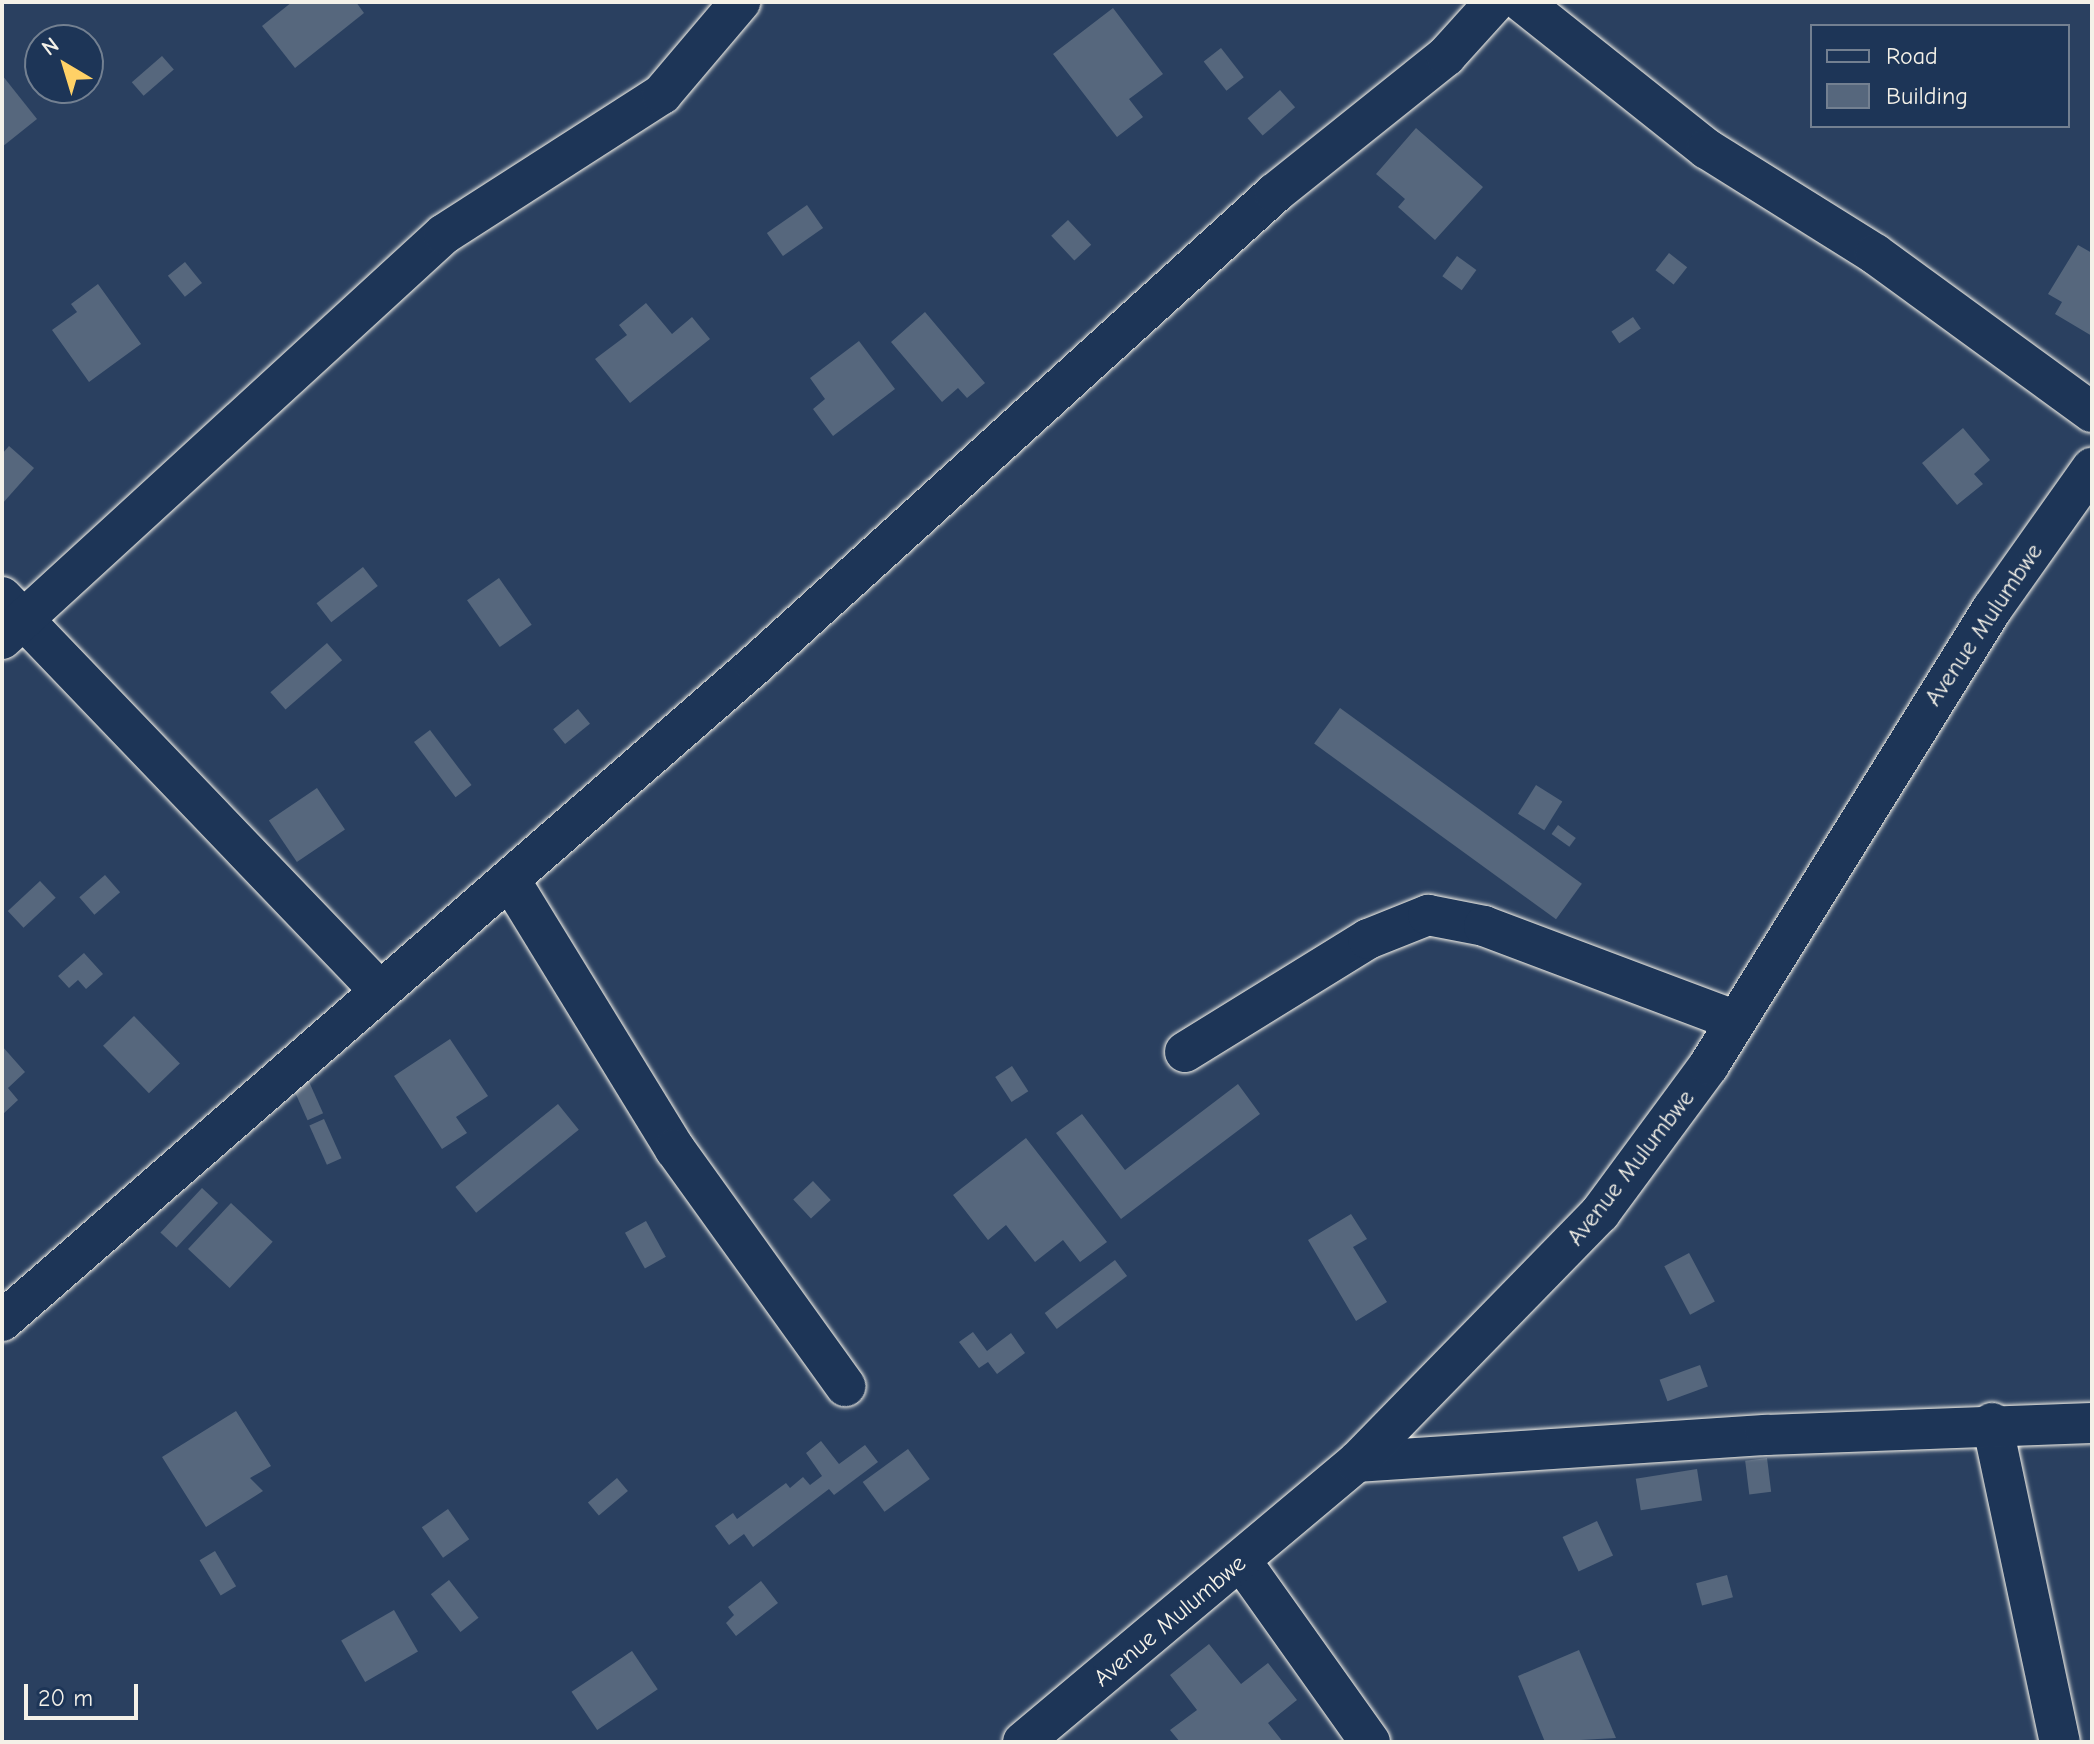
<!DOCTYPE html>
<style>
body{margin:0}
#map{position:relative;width:2094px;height:1744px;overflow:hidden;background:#2a4060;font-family:"Comic Neue",sans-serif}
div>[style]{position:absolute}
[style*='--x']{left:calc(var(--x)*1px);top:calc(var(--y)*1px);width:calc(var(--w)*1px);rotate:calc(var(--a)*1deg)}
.building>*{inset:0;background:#56677d;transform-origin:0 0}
.roads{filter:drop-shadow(0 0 2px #f4f1e8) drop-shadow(0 0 2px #f4f1e8)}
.street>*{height:40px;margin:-20px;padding:0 20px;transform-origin:20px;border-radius:20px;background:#1d3557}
span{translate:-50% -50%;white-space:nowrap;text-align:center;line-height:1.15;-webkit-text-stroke:6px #1d3557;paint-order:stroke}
.street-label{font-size:24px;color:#f4f1e8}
.frame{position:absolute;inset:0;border:4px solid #f4f1e8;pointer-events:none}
.legend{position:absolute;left:1810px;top:24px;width:260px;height:104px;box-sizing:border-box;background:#1d3557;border:2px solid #738091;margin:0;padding:10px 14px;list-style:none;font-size:24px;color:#f4f1e8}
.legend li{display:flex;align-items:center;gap:16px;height:40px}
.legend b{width:40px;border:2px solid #738091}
.north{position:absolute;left:24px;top:24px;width:80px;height:80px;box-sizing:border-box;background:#1d3557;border:2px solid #738091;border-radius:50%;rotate:322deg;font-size:22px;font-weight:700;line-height:32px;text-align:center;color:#f4f1e8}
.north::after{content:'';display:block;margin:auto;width:28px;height:36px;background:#ffd166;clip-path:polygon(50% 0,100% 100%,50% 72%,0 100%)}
.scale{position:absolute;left:24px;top:1684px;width:114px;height:36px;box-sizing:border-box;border:4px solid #f4f1e8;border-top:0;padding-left:10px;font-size:24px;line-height:28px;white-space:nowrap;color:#f4f1e8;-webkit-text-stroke:6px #1d3557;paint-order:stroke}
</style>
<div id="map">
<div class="building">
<i style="clip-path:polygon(292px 2px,356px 2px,364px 13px,295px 68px,262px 26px)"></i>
<i style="clip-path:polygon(1113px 8px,1163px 74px,1129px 99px,1143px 117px,1117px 137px,1053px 54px)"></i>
<i style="left:1221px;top:48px;width:37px;height:22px;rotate:52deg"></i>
<i style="left:162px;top:56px;width:18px;height:40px;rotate:49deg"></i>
<i style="clip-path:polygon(2px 75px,37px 119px,2px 147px)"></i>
<i style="left:1280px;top:90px;width:23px;height:43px;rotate:49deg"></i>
<i style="clip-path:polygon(1416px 128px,1483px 187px,1435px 240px,1398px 207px,1405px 199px,1376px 174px)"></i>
<i style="left:807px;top:205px;width:28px;height:49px;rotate:55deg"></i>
<i style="left:1068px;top:220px;width:34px;height:23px;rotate:47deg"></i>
<i style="clip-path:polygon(2078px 245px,2092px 253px,2092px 336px,2055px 314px,2062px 302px,2048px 294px)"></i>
<i style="left:1669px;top:253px;width:23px;height:22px;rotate:38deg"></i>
<i style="left:1457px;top:256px;width:24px;height:25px;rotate:36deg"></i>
<i style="left:185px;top:262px;width:27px;height:22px;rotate:51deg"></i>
<i style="clip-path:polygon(98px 284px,141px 344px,89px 382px,52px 330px,77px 312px,71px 304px)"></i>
<i style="clip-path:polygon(646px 303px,672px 334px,692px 317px,710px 339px,630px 403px,595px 359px,627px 335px,619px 325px)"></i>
<i style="clip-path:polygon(925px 312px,985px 383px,967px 398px,958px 388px,942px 402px,891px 342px)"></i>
<i style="left:1633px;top:317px;width:14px;height:26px;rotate:56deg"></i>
<i style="clip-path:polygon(859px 341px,895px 389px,833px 436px,813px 409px,825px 399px,810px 378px)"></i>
<i style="clip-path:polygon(1963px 428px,1990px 460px,1974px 474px,1983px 484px,1957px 505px,1922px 463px)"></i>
<i style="clip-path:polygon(9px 446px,34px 468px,2px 504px,2px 454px)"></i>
<i style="left:363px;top:567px;width:24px;height:59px;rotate:52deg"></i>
<i style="left:499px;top:578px;width:57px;height:39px;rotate:55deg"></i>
<i style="left:327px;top:643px;width:23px;height:75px;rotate:49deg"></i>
<i style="left:1340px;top:708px;width:299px;height:44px;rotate:36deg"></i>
<i style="left:578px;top:709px;width:19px;height:32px;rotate:51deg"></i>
<i style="left:430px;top:730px;width:69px;height:20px;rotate:53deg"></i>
<i style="left:1536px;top:785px;width:31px;height:34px;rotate:32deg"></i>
<i style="left:317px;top:788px;width:50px;height:58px;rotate:56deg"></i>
<i style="left:1558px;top:825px;width:22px;height:11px;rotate:36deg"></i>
<i style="left:105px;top:875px;width:23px;height:34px;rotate:49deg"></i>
<i style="left:40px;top:881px;width:23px;height:44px;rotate:47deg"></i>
<i style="clip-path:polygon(84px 953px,103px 974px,86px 989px,78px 980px,69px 988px,58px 976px)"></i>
<i style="left:134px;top:1016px;width:66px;height:43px;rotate:46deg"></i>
<i style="clip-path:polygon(450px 1039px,488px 1096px,456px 1117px,467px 1133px,442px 1149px,394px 1076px)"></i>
<i style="clip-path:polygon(2px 1046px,25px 1072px,8px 1088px,18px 1100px,2px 1115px)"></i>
<i style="left:1012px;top:1066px;width:30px;height:20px;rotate:57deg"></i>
<i style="left:306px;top:1075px;width:42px;height:17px;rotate:66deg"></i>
<i style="clip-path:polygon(1238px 1084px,1260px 1114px,1121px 1219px,1056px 1133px,1082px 1114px,1125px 1170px)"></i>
<i style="left:558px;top:1104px;width:33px;height:132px;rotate:51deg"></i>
<i style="left:324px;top:1119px;width:43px;height:16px;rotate:66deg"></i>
<i style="clip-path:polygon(1026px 1138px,1107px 1242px,1080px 1262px,1063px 1240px,1035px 1262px,1006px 1225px,988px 1240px,953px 1195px)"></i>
<i style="left:813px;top:1181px;width:26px;height:27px;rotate:47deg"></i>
<i style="left:202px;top:1188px;width:22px;height:61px;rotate:43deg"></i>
<i style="left:231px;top:1203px;width:57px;height:63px;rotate:43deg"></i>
<i style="clip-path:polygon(1351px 1214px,1367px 1239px,1353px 1247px,1387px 1302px,1356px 1321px,1308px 1240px)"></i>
<i style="left:646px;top:1221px;width:41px;height:24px;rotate:61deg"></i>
<i style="left:1689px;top:1253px;width:55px;height:28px;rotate:62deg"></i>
<i style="left:1115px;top:1260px;width:20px;height:88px;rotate:53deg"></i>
<i style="clip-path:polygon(973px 1332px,987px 1351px,1011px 1333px,1025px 1353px,997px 1374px,988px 1362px,979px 1368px,959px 1342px)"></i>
<i style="left:1700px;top:1365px;width:23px;height:43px;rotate:70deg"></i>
<i style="clip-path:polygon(236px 1411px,271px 1466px,250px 1478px,263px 1491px,206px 1527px,162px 1457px)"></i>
<i style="clip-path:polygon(821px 1441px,839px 1464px,865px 1445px,878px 1462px,834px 1495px,829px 1489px,753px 1547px,744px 1534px,729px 1545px,715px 1526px,733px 1513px,737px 1519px,786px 1483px,790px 1488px,803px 1477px,810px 1485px,822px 1476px,806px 1453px)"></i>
<i style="left:908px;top:1449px;width:37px;height:56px;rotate:54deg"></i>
<i style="left:1767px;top:1458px;width:34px;height:22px;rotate:83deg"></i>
<i style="left:1697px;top:1469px;width:32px;height:62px;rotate:81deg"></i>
<i style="left:617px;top:1478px;width:17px;height:38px;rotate:50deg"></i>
<i style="left:448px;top:1509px;width:37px;height:32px;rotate:55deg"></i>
<i style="left:1597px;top:1521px;width:38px;height:38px;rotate:65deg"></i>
<i style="left:215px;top:1551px;width:41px;height:18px;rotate:59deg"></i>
<i style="left:1727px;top:1575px;width:23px;height:32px;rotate:75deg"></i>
<i style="left:449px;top:1580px;width:48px;height:23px;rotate:52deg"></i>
<i style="clip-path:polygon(761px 1581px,778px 1603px,736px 1636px,726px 1623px,734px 1615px,728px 1607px)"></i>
<i style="left:394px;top:1610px;width:48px;height:61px;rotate:60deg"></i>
<i style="clip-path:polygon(1209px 1644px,1241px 1684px,1268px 1663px,1297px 1700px,1268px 1723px,1283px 1742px,1180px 1742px,1170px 1730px,1197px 1710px,1170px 1675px)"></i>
<i style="clip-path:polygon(1579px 1650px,1616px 1738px,1545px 1742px,1518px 1676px)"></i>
<i style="left:632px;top:1651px;width:46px;height:73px;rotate:56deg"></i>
</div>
<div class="roads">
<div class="street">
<i style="--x:1522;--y:2;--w:236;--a:38.5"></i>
<i style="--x:1707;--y:149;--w:198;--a:32"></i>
<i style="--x:1875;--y:254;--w:268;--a:36.1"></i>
<i style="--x:2;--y:597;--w:543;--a:46.19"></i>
<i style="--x:2;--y:639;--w:599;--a:-42.5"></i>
<i style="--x:444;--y:234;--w:259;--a:-32.7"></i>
<i style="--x:662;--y:94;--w:121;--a:-49.7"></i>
<i style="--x:510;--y:880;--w:316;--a:58.5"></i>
<i style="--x:675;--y:1149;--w:292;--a:54.3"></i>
<i style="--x:1185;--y:1052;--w:215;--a:-31.7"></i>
<i style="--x:1368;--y:939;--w:65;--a:-21.8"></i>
<i style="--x:1428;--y:915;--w:57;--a:11.1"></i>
<i style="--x:1484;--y:926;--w:267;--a:20.6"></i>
<i style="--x:2;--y:1321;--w:999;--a:-41.06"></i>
<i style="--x:755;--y:665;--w:702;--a:-42.23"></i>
<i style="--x:1275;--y:193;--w:219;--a:-38.7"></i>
<i style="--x:1446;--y:56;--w:73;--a:-47.8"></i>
<i style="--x:1992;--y:1423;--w:326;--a:78"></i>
<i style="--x:1357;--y:1462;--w:410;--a:-3.8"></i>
<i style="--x:1766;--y:1435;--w:326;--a:-2.1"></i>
<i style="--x:1242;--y:1562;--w:221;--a:54.6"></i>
<i style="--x:1023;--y:1742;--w:436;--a:-40"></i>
<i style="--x:1357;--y:1462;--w:348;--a:-45.7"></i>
<i style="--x:1600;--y:1213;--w:184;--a:-53.6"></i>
<i style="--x:1709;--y:1065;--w:537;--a:-58.18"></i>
<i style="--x:1992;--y:609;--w:173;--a:-54.7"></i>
</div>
</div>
<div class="street-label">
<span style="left:1984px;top:625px;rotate:-56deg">Avenue Mulumbwe</span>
<span style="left:1631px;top:1168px;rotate:-52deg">Avenue Mulumbwe</span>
<span style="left:1170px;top:1621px;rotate:-40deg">Avenue Mulumbwe</span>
</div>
<div class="frame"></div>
<ul class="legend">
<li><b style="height:10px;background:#1d3557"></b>Road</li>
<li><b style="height:22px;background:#56677d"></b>Building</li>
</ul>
<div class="north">N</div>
<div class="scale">20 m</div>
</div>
